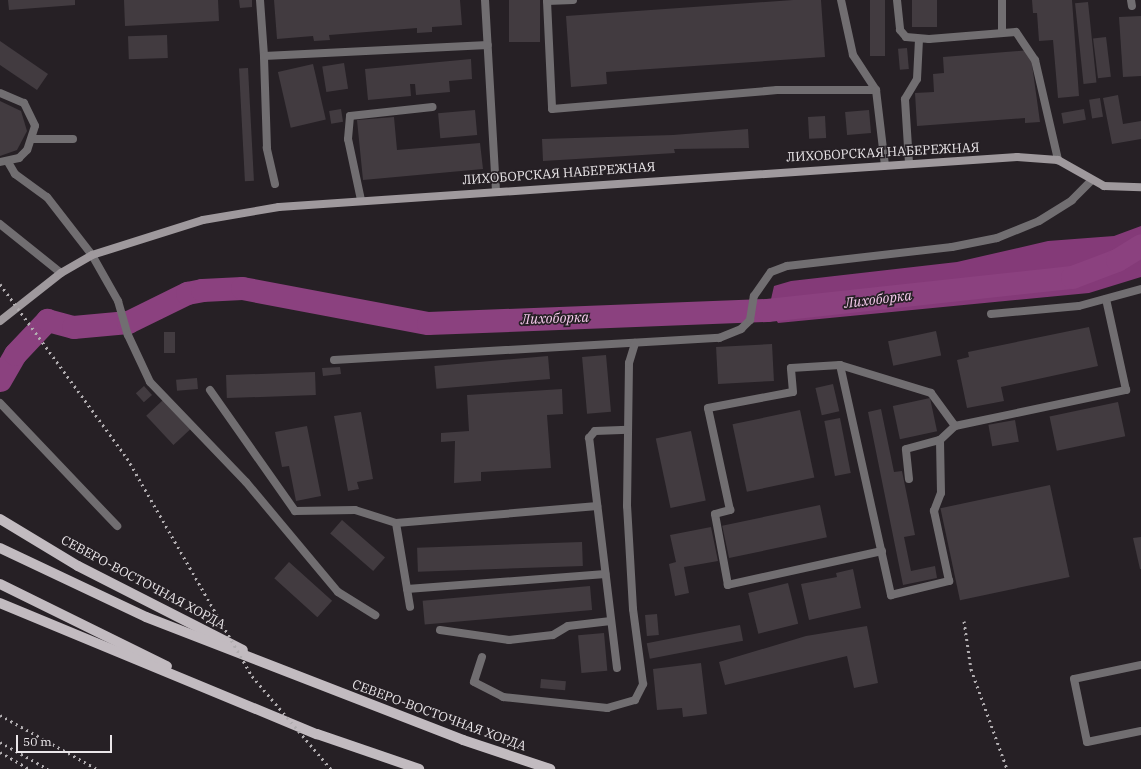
<!DOCTYPE html>
<meta charset="utf-8">
<style>
body{margin:0}
#map{position:relative;width:1141px;height:769px;overflow:hidden;background:#262025;font-family:"IBM Plex Serif",serif}
div>[style]{position:absolute}
[style*='--x']{left:calc(var(--x)*1px);top:calc(var(--y)*1px);width:calc(var(--w)*1px);rotate:calc(var(--a)*1deg)}
.forest>*{inset:0;background:#843a78}
.river>*{height:23px;margin:-11.5px;padding:0 11.5px;transform-origin:11.5px;border-radius:11.5px;background:#8b417f}
.building>*{inset:0;background:#423b40;transform-origin:0 0}
.lane>*{height:8px;margin:-4px;padding:0 4px;transform-origin:4px;border-radius:4px;background:#716e71}
.secondary>*{height:8px;margin:-4px;padding:0 4px;transform-origin:4px;border-radius:4px;background:#9f999d}
.primary>*{height:10px;margin:-5px;padding:0 5px;transform-origin:5px;border-radius:5px;background:#c2bbc0}
.rail>*{height:3px;margin-top:-1.5px;transform-origin:0;background:repeating-linear-gradient(90deg,#b1adb0 0 2px,transparent 0 6px)}
span{translate:-50% -50%;white-space:nowrap;text-align:center;line-height:1.15;-webkit-text-stroke:3.5px #262025;paint-order:stroke}
.street-label{font-size:13px;color:#eae6e9}
.water-label{font-size:14px;color:#f5cbec;font-style:italic}
.scale{position:absolute;left:16px;top:735px;width:96px;height:18px;box-sizing:border-box;border:2px solid #eae6e9;border-top:0;padding-left:5px;font-size:12px;line-height:14px;white-space:nowrap;color:#eae6e9;-webkit-text-stroke:3px #262025;paint-order:stroke}
</style>
<div id="map">
<div class="forest">
<i style="clip-path:polygon(1141px 226px,1141px 277px,1089px 293px,778px 323px,769px 308px,774px 286px,791px 281px,957px 262px,1048px 241px,1114px 236px)"></i>
</div>
<div class="river">
<i style="--x:0;--y:380;--w:30;--a:-60"></i>
<i style="--x:15;--y:354;--w:47;--a:-46.7"></i>
<i style="--x:47;--y:320;--w:27;--a:15"></i>
<i style="--x:73;--y:327;--w:55;--a:-5.2"></i>
<i style="--x:128;--y:322;--w:66;--a:-26.2"></i>
<i style="--x:187;--y:293;--w:15;--a:-11"></i>
<i style="--x:202;--y:290;--w:40;--a:-2.9"></i>
<i style="--x:242;--y:288;--w:189;--a:10.7"></i>
<i style="--x:428;--y:323;--w:339;--a:-2.2"></i>
<i style="--x:767;--y:310;--w:307;--a:-6.2"></i>
<i style="--x:1072;--y:277;--w:48;--a:-20.7"></i>
<i style="--x:1117;--y:260;--w:28;--a:-32"></i>
</div>
<div class="building">
<i style="clip-path:polygon(8px 0,75px 0,75px 5px,9px 10px)"></i>
<i style="clip-path:polygon(124px 0,218px 0,219px 21px,125px 26px)"></i>
<i style="clip-path:polygon(239px 0,252px 0,252px 7px,240px 8px)"></i>
<i style="clip-path:polygon(274px 0,460px 0,462px 25px,432px 27px,432px 32px,417px 33px,417px 28px,329px 35px,330px 40px,314px 41px,313px 36px,277px 39px)"></i>
<i style="left:509px;top:0;width:31px;height:42px"></i>
<i style="clip-path:polygon(793px 0,821px 0,825px 57px,606px 72px,607px 84px,571px 87px,566px 16px)"></i>
<i style="left:870px;top:0;width:15px;height:56px"></i>
<i style="left:912px;top:0;width:25px;height:27px"></i>
<i style="clip-path:polygon(1032px 0,1072px 0,1079px 96px,1058px 98px,1053px 40px,1039px 41px,1037px 13px,1033px 13px)"></i>
<i style="left:1088px;top:2px;width:81px;height:13px;rotate:84deg"></i>
<i style="clip-path:polygon(1141px 16px,1141px 76px,1123px 77px,1119px 17px)"></i>
<i style="left:167px;top:35px;width:23px;height:39px;rotate:88deg"></i>
<i style="left:1106px;top:37px;width:40px;height:13px;rotate:83deg"></i>
<i style="clip-path:polygon(0 41px,48px 74px,37px 90px,0 65px)"></i>
<i style="left:907px;top:48px;width:21px;height:9px;rotate:85deg"></i>
<i style="clip-path:polygon(1030px 50px,1040px 122px,1025px 123px,1025px 118px,917px 126px,915px 93px,934px 92px,933px 74px,944px 73px,943px 57px)"></i>
<i style="clip-path:polygon(471px 59px,472px 79px,449px 81px,450px 92px,416px 95px,415px 84px,410px 84px,411px 96px,368px 100px,365px 69px)"></i>
<i style="left:344px;top:63px;width:26px;height:22px;rotate:81deg"></i>
<i style="left:313px;top:64px;width:57px;height:36px;rotate:77deg"></i>
<i style="left:248px;top:68px;width:113px;height:9px;rotate:87deg"></i>
<i style="clip-path:polygon(1118px 95px,1123px 124px,1141px 121px,1141px 139px,1112px 144px,1103px 98px)"></i>
<i style="left:1100px;top:98px;width:19px;height:11px;rotate:81deg"></i>
<i style="clip-path:polygon(0 101px,21px 111px,27px 131px,17px 150px,0 156px)"></i>
<i style="left:341px;top:109px;width:13px;height:12px;rotate:81deg"></i>
<i style="left:1084px;top:109px;width:11px;height:23px;rotate:80deg"></i>
<i style="left:475px;top:110px;width:25px;height:37px;rotate:85deg"></i>
<i style="left:869px;top:110px;width:23px;height:24px;rotate:85deg"></i>
<i style="left:825px;top:116px;width:22px;height:17px;rotate:87deg"></i>
<i style="clip-path:polygon(394px 117px,397px 150px,480px 143px,483px 169px,363px 180px,357px 120px)"></i>
<i style="clip-path:polygon(748px 129px,749px 148px,674px 149px,675px 153px,543px 161px,542px 139px,673px 135px)"></i>
<i style="clip-path:polygon(1089px 327px,1098px 366px,1001px 387px,1004px 401px,967px 408px,957px 360px,969px 357px,968px 352px)"></i>
<i style="left:936px;top:331px;width:25px;height:49px;rotate:78deg"></i>
<i style="left:164px;top:332px;width:11px;height:21px"></i>
<i style="left:772px;top:344px;width:37px;height:56px;rotate:87deg"></i>
<i style="left:606px;top:355px;width:57px;height:24px;rotate:85deg"></i>
<i style="left:548px;top:356px;width:23px;height:114px;rotate:85deg"></i>
<i style="clip-path:polygon(340px 367px,341px 374px,323px 376px,322px 368px)"></i>
<i style="left:315px;top:372px;width:23px;height:89px;rotate:88deg"></i>
<i style="left:197px;top:378px;width:11px;height:21px;rotate:85deg"></i>
<i style="left:833px;top:384px;width:28px;height:18px;rotate:77deg"></i>
<i style="left:144px;top:386px;width:12px;height:11px;rotate:48deg"></i>
<i style="clip-path:polygon(562px 389px,563px 414px,547px 415px,551px 468px,481px 472px,481px 481px,454px 483px,455px 441px,441px 442px,441px 433px,469px 431px,467px 395px)"></i>
<i style="left:930px;top:398px;width:34px;height:38px;rotate:78deg"></i>
<i style="left:163px;top:400px;width:40px;height:23px;rotate:47deg"></i>
<i style="left:1118px;top:402px;width:35px;height:70px;rotate:78deg"></i>
<i style="clip-path:polygon(881px 409px,894px 472px,902px 471px,915px 535px,904px 537px,911px 571px,935px 566px,937px 578px,903px 585px,868px 412px)"></i>
<i style="left:800px;top:410px;width:69px;height:69px;rotate:78deg"></i>
<i style="clip-path:polygon(361px 412px,373px 479px,357px 482px,359px 489px,348px 491px,334px 416px)"></i>
<i style="left:840px;top:418px;width:56px;height:16px;rotate:79deg"></i>
<i style="left:1015px;top:420px;width:22px;height:27px;rotate:80deg"></i>
<i style="clip-path:polygon(307px 426px,321px 496px,296px 501px,289px 466px,282px 467px,275px 432px)"></i>
<i style="left:691px;top:431px;width:71px;height:36px;rotate:78deg"></i>
<i style="left:1050px;top:485px;width:94px;height:112px;rotate:78deg"></i>
<i style="left:820px;top:505px;width:33px;height:100px;rotate:78deg"></i>
<i style="left:342px;top:520px;width:57px;height:18px;rotate:41deg"></i>
<i style="clip-path:polygon(711px 527px,718px 561px,684px 567px,689px 593px,675px 596px,669px 564px,676px 562px,670px 535px)"></i>
<i style="clip-path:polygon(1141px 537px,1141px 569px,1140px 569px,1133px 538px)"></i>
<i style="left:582px;top:542px;width:24px;height:165px;rotate:88deg"></i>
<i style="left:289px;top:562px;width:58px;height:22px;rotate:42deg"></i>
<i style="clip-path:polygon(853px 569px,861px 608px,809px 620px,801px 584px,837px 577px,836px 573px)"></i>
<i style="left:788px;top:583px;width:42px;height:41px;rotate:76deg"></i>
<i style="left:590px;top:586px;width:24px;height:168px;rotate:85deg"></i>
<i style="left:657px;top:614px;width:21px;height:12px;rotate:85deg"></i>
<i style="left:740px;top:625px;width:16px;height:95px;rotate:79deg"></i>
<i style="clip-path:polygon(867px 626px,878px 683px,854px 688px,847px 656px,725px 685px,719px 662px,806px 636px)"></i>
<i style="left:604px;top:633px;width:38px;height:26px;rotate:85deg"></i>
<i style="clip-path:polygon(701px 663px,707px 714px,683px 717px,682px 708px,657px 710px,653px 669px)"></i>
<i style="left:541px;top:679px;width:25px;height:9px;rotate:5deg"></i>
</div>
<div class="lane">
<i style="--x:260;--y:0;--w:56;--a:85.9"></i>
<i style="--x:485;--y:0;--w:191;--a:86.7"></i>
<i style="--x:573;--y:0;--w:26;--a:178"></i>
<i style="--x:547;--y:1;--w:108;--a:87.3"></i>
<i style="--x:552;--y:109;--w:226;--a:-4.8"></i>
<i style="--x:777;--y:90;--w:99;--a:0"></i>
<i style="--x:841;--y:0;--w:56;--a:77.7"></i>
<i style="--x:853;--y:55;--w:42;--a:56.7"></i>
<i style="--x:876;--y:90;--w:76;--a:83.2"></i>
<i style="--x:897;--y:0;--w:30;--a:84"></i>
<i style="--x:900;--y:30;--w:9;--a:49"></i>
<i style="--x:906;--y:37;--w:23;--a:5"></i>
<i style="--x:929;--y:39;--w:87;--a:-4.6"></i>
<i style="--x:1016;--y:32;--w:34;--a:56"></i>
<i style="--x:1035;--y:60;--w:103;--a:77"></i>
<i style="--x:1002;--y:0;--w:31;--a:90"></i>
<i style="--x:1131;--y:0;--w:6;--a:81"></i>
<i style="--x:0;--y:93;--w:26;--a:23"></i>
<i style="--x:24;--y:103;--w:25;--a:64"></i>
<i style="--x:35;--y:126;--w:25;--a:108"></i>
<i style="--x:27;--y:150;--w:11;--a:135"></i>
<i style="--x:19;--y:158;--w:19;--a:168"></i>
<i style="--x:33;--y:139;--w:40;--a:0"></i>
<i style="--x:8;--y:162;--w:14;--a:60"></i>
<i style="--x:15;--y:174;--w:39;--a:36"></i>
<i style="--x:47;--y:197;--w:73;--a:52.2"></i>
<i style="--x:92;--y:255;--w:53;--a:60.5"></i>
<i style="--x:118;--y:301;--w:35;--a:74"></i>
<i style="--x:128;--y:335;--w:52;--a:64.9"></i>
<i style="--x:150;--y:382;--w:139;--a:46.2"></i>
<i style="--x:246;--y:482;--w:143;--a:50.1"></i>
<i style="--x:338;--y:592;--w:44;--a:31.9"></i>
<i style="--x:909;--y:163;--w:64;--a:-93.6"></i>
<i style="--x:905;--y:99;--w:23;--a:-59"></i>
<i style="--x:917;--y:79;--w:40;--a:-87.1"></i>
<i style="--x:275;--y:184;--w:37;--a:-103"></i>
<i style="--x:267;--y:148;--w:92;--a:-91.9"></i>
<i style="--x:264;--y:56;--w:224;--a:-2.8"></i>
<i style="--x:361;--y:200;--w:62;--a:-102"></i>
<i style="--x:348;--y:139;--w:23;--a:-85"></i>
<i style="--x:350;--y:116;--w:83;--a:-6.2"></i>
<i style="--x:0;--y:224;--w:78;--a:38.8"></i>
<i style="--x:991;--y:314;--w:88;--a:-5.2"></i>
<i style="--x:1079;--y:306;--w:64;--a:-15.3"></i>
<i style="--x:334;--y:360;--w:386;--a:-3.3"></i>
<i style="--x:719;--y:338;--w:24;--a:-22"></i>
<i style="--x:741;--y:329;--w:13;--a:-45"></i>
<i style="--x:750;--y:320;--w:24;--a:-81"></i>
<i style="--x:754;--y:296;--w:29;--a:-55"></i>
<i style="--x:771;--y:272;--w:17;--a:-21"></i>
<i style="--x:787;--y:266;--w:166;--a:-6.6"></i>
<i style="--x:952;--y:247;--w:46;--a:-11.3"></i>
<i style="--x:997;--y:238;--w:45;--a:-22"></i>
<i style="--x:1039;--y:221;--w:39;--a:-32"></i>
<i style="--x:1072;--y:200;--w:28;--a:-45"></i>
<i style="--x:840;--y:365;--w:236;--a:77.5"></i>
<i style="--x:891;--y:595;--w:60;--a:-13.6"></i>
<i style="--x:949;--y:581;--w:72;--a:-102.1"></i>
<i style="--x:934;--y:511;--w:19;--a:-69"></i>
<i style="--x:941;--y:493;--w:53;--a:-91.1"></i>
<i style="--x:940;--y:440;--w:21;--a:-43"></i>
<i style="--x:955;--y:426;--w:175;--a:-11.9"></i>
<i style="--x:1126;--y:390;--w:93;--a:-102.4"></i>
<i style="--x:210;--y:390;--w:148;--a:54.9"></i>
<i style="--x:295;--y:511;--w:60;--a:-1"></i>
<i style="--x:355;--y:510;--w:43;--a:17.6"></i>
<i style="--x:396;--y:523;--w:202;--a:-4.8"></i>
<i style="--x:0;--y:403;--w:170;--a:46.4"></i>
<i style="--x:909;--y:479;--w:30;--a:-96"></i>
<i style="--x:906;--y:449;--w:35;--a:-15"></i>
<i style="--x:396;--y:523;--w:85;--a:80.5"></i>
<i style="--x:882;--y:551;--w:158;--a:167.6"></i>
<i style="--x:728;--y:585;--w:72;--a:-100.4"></i>
<i style="--x:715;--y:514;--w:16;--a:-15"></i>
<i style="--x:730;--y:510;--w:104;--a:-102.2"></i>
<i style="--x:708;--y:408;--w:86;--a:-10.7"></i>
<i style="--x:793;--y:392;--w:24;--a:-95"></i>
<i style="--x:791;--y:368;--w:49;--a:-3.5"></i>
<i style="--x:840;--y:365;--w:95;--a:17.1"></i>
<i style="--x:931;--y:393;--w:41;--a:54"></i>
<i style="--x:407;--y:589;--w:199;--a:-4.3"></i>
<i style="--x:440;--y:630;--w:70;--a:8.2"></i>
<i style="--x:509;--y:640;--w:44;--a:-6.5"></i>
<i style="--x:553;--y:635;--w:17;--a:-31"></i>
<i style="--x:568;--y:626;--w:43;--a:-6.6"></i>
<i style="--x:482;--y:657;--w:26;--a:108"></i>
<i style="--x:474;--y:682;--w:33;--a:27"></i>
<i style="--x:503;--y:697;--w:105;--a:6"></i>
<i style="--x:607;--y:708;--w:29;--a:-16"></i>
<i style="--x:635;--y:700;--w:18;--a:-63"></i>
<i style="--x:643;--y:684;--w:76;--a:-97.6"></i>
<i style="--x:633;--y:609;--w:103;--a:-93.3"></i>
<i style="--x:627;--y:506;--w:143;--a:-89.2"></i>
<i style="--x:629;--y:363;--w:21;--a:-73"></i>
<i style="--x:1141;--y:665;--w:68;--a:168.2"></i>
<i style="--x:1074;--y:679;--w:64;--a:78.3"></i>
<i style="--x:1087;--y:742;--w:55;--a:-11.5"></i>
<i style="--x:617;--y:668;--w:232;--a:-96.9"></i>
<i style="--x:589;--y:438;--w:9;--a:-49"></i>
<i style="--x:595;--y:431;--w:33;--a:-2"></i>
</div>
<div class="secondary">
<i style="--x:0;--y:321;--w:78;--a:-38.2"></i>
<i style="--x:61;--y:273;--w:36;--a:-30"></i>
<i style="--x:92;--y:255;--w:116;--a:-17.5"></i>
<i style="--x:203;--y:220;--w:77;--a:-9.7"></i>
<i style="--x:279;--y:207;--w:740;--a:-3.88"></i>
<i style="--x:1017;--y:157;--w:41;--a:4.2"></i>
<i style="--x:1058;--y:160;--w:53;--a:29.5"></i>
<i style="--x:1104;--y:186;--w:37;--a:2"></i>
</div>
<div class="primary">
<i style="--x:0;--y:519;--w:91;--a:31.1"></i>
<i style="--x:78;--y:566;--w:185;--a:27"></i>
<i style="--x:0;--y:548;--w:161;--a:25.3"></i>
<i style="--x:146;--y:617;--w:340;--a:21.2"></i>
<i style="--x:463;--y:740;--w:92;--a:18.4"></i>
<i style="--x:0;--y:584;--w:186;--a:26.2"></i>
<i style="--x:0;--y:603;--w:343;--a:22.5"></i>
<i style="--x:317;--y:734;--w:108;--a:18.9"></i>
</div>
<div class="rail">
<i style="--x:0;--y:284;--w:215;--a:53.9"></i>
<i style="--x:127;--y:458;--w:251;--a:60.2"></i>
<i style="--x:252;--y:676;--w:122;--a:49.7"></i>
<i style="--x:964;--y:621;--w:49;--a:81.7"></i>
<i style="--x:971;--y:669;--w:106;--a:70.2"></i>
<i style="--x:0;--y:715;--w:111;--a:29.1"></i>
<i style="--x:0;--y:742;--w:55;--a:29.4"></i>
<i style="--x:0;--y:752;--w:34;--a:30"></i>
</div>
<div class="street-label">
<span style="left:883px;top:153px;rotate:-3deg">ЛИХОБОРСКАЯ НАБЕРЕЖНАЯ</span>
<span style="left:559px;top:174px;rotate:-4deg">ЛИХОБОРСКАЯ НАБЕРЕЖНАЯ</span>
<span style="left:143px;top:583px;rotate:28deg">СЕВЕРО-ВОСТОЧНАЯ ХОРДА</span>
<span style="left:439px;top:716px;rotate:20deg">СЕВЕРО-ВОСТОЧНАЯ ХОРДА</span>
</div>
<div class="water-label">
<span style="left:878px;top:299px;rotate:-7deg">Лихоборка</span>
<span style="left:555px;top:318px;rotate:-2deg">Лихоборка</span>
</div>
<div class="scale">50 m</div>
</div>
